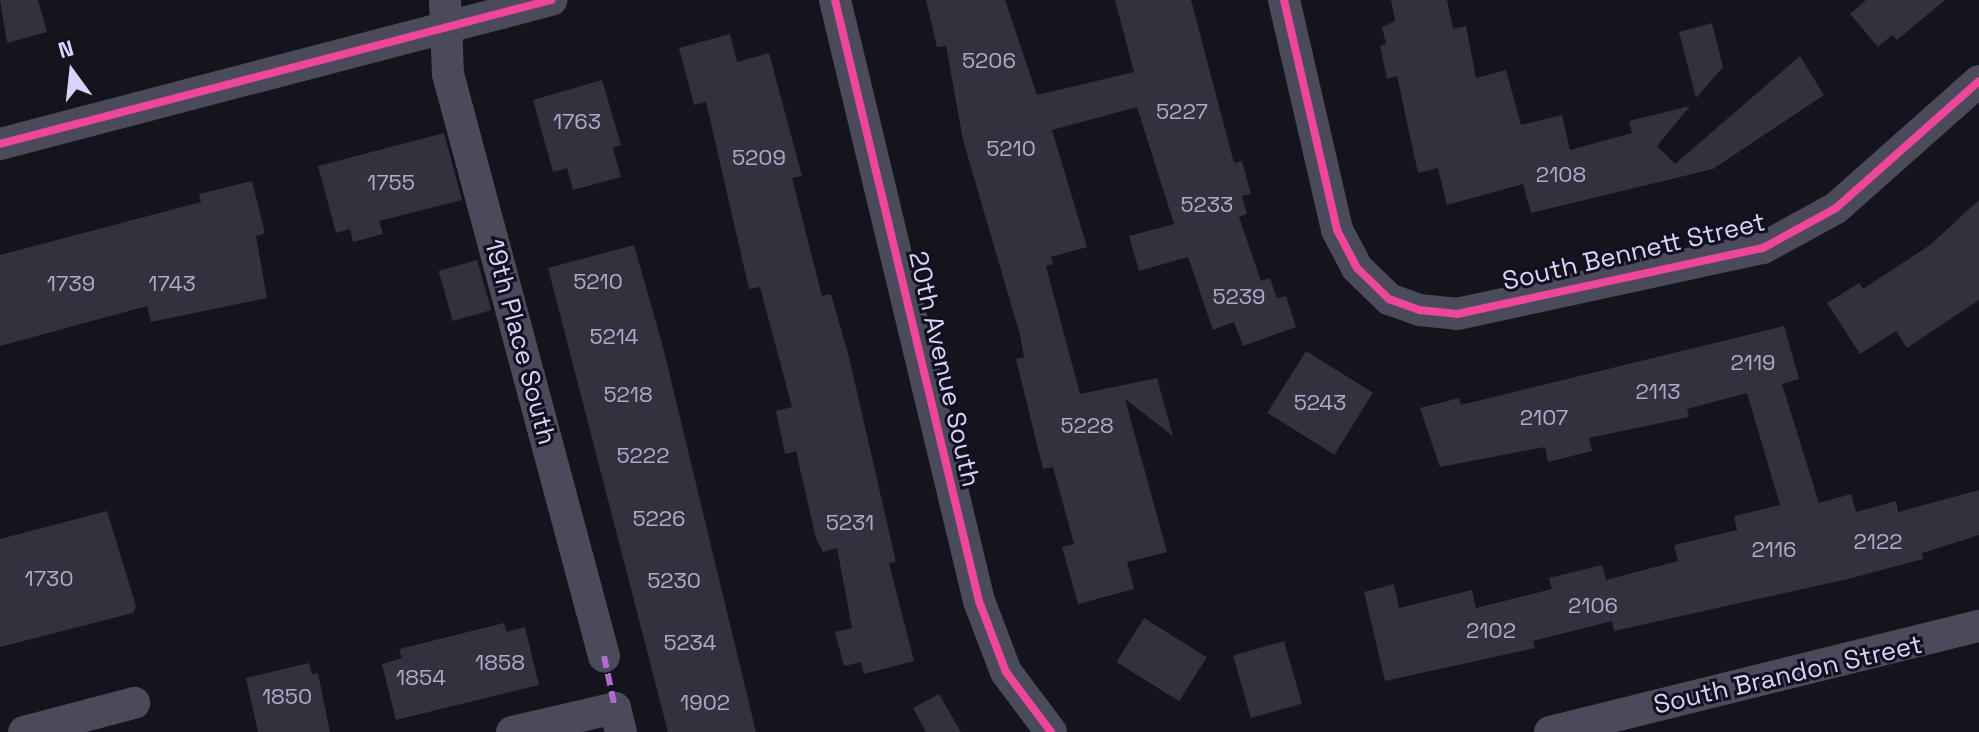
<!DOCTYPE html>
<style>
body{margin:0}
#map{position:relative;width:1979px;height:732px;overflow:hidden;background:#14141c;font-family:"Space Grotesk",sans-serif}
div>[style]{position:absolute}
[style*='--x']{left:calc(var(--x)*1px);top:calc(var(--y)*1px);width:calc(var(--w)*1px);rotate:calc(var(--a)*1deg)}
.building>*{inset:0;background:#32313e;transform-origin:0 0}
.street>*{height:32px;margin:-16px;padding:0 16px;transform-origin:16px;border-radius:16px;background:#4a4a5b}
.quiet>*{height:6px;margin-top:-3px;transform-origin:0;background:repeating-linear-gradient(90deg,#b06ccc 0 12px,transparent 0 18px)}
.cycleway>*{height:8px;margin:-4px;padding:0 4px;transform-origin:4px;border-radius:4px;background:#ed469a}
span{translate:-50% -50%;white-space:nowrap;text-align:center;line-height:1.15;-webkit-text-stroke:6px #11101f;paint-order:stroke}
.number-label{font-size:22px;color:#adabca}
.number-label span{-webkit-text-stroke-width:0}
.street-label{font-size:26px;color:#d6d4f9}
.north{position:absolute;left:32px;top:32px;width:80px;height:80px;-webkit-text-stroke:6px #11101f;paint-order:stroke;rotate:345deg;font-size:22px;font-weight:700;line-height:32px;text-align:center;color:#d6d4f9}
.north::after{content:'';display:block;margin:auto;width:28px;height:36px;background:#d6d4f9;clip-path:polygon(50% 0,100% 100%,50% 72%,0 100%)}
</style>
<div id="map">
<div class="building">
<i style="clip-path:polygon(0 0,38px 0,47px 32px,7px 43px)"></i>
<i style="clip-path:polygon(926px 0,1005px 0,1037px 95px,1134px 72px,1115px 0,1191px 0,1234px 163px,1242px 161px,1251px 194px,1242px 196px,1247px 214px,1239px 217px,1261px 281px,1270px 278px,1277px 298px,1286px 296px,1296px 327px,1243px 346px,1234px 322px,1213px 330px,1188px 257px,1139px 271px,1129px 236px,1174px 224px,1137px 107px,1052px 130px,1087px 247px,1051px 257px,1053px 264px,1046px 266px,1080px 394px,1157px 378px,1173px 436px,1125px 399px,1167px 552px,1127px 562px,1134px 589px,1078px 604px,1062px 547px,1074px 544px,1053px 467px,1043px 469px,1016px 359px,1024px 357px,1020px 335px,963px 140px,946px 46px,937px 47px)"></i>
<i style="clip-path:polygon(1391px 0,1447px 0,1453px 29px,1466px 26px,1476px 78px,1506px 70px,1521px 125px,1562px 115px,1570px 150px,1632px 133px,1629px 121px,1690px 106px,1657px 146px,1675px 164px,1800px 56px,1824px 95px,1713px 169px,1531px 213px,1523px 184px,1447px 205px,1438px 168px,1418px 173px,1397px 76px,1387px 79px,1380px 46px,1386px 44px,1382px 27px,1395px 21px)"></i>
<i style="clip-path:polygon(1866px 0,1945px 0,1897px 40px,1892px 35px,1878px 47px,1850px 14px)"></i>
<i style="clip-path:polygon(1712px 23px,1723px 67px,1696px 98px,1679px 32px)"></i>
<i style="clip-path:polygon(730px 34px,737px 62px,769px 53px,802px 176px,792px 178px,822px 296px,831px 294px,849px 357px,896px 562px,889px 563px,914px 661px,864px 674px,861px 662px,844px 666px,835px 632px,852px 628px,837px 548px,823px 552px,816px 539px,796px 451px,785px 454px,776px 411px,792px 407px,760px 287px,749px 289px,706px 102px,694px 105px,679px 48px)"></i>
<i style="clip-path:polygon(602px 80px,621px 145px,613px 148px,621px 177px,573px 190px,567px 168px,553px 172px,533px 100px)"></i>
<i style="clip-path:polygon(444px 133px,462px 200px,379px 221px,383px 234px,353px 242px,350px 229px,336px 233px,318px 166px)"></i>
<i style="clip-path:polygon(252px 181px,265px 233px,256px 236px,267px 298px,151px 322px,147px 306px,0 346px,0 255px,201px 202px,199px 194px)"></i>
<i style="clip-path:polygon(1979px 200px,1979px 300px,1907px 348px,1896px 331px,1860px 354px,1827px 303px,1859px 283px,1863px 289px,1930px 245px)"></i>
<i style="clip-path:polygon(634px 245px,663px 347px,756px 732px,668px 732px,548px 268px)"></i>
<i style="left:477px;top:260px;width:52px;height:40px;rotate:74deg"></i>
<i style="clip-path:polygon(1784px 326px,1799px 379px,1782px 384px,1819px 503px,1851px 494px,1856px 512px,1896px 501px,1898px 512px,1979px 490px,1979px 535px,1922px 553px,1923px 559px,1848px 579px,1614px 631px,1612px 621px,1533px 641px,1535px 648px,1385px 681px,1364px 592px,1394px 584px,1399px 608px,1472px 590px,1476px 608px,1552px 589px,1549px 578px,1602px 565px,1606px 580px,1678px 561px,1674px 545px,1737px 530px,1734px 516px,1780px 505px,1747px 393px,1687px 409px,1689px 417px,1589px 438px,1592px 451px,1548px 462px,1545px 447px,1440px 467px,1420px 408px,1459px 398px,1461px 405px)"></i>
<i style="left:1306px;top:351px;width:79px;height:73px;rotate:32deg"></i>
<i style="clip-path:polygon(107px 511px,136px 606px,133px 613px,0 647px,0 539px)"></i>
<i style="left:1144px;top:618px;width:74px;height:52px;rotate:32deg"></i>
<i style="clip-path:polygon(504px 623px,507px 632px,525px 627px,539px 685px,396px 720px,382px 664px,402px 658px,399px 649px)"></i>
<i style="left:1284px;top:641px;width:65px;height:53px;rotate:74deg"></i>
<i style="clip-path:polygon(309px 663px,312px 674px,318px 673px,330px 732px,258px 732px,246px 678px)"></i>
<i style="clip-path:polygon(939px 694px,961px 732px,926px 732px,913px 708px)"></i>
</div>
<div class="street">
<i style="--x:445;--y:0;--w:74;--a:87.7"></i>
<i style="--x:448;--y:74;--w:603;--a:75"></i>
<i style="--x:835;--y:0;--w:618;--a:76.53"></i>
<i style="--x:979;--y:601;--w:76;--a:69.2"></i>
<i style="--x:1006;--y:672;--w:75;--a:53.1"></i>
<i style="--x:1284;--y:0;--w:236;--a:77"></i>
<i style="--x:1337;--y:230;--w:43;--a:62.2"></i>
<i style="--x:1357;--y:268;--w:45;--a:44.1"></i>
<i style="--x:1389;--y:299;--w:33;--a:20"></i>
<i style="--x:1420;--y:310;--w:37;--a:6"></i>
<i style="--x:1457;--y:314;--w:313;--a:-12.2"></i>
<i style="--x:1763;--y:248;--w:83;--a:-28.7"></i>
<i style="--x:1836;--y:208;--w:191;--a:-41.6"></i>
<i style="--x:0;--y:144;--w:570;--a:-14.65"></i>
<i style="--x:24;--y:732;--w:114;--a:-14.8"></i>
<i style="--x:512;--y:732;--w:106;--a:-13.1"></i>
<i style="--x:615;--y:708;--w:25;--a:76"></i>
<i style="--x:1550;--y:732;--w:442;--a:-13.9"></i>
</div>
<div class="quiet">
<i style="--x:604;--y:656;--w:53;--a:78.1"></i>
</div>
<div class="cycleway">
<i style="--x:835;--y:0;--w:618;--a:76.53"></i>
<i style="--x:979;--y:601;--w:76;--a:69.2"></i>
<i style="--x:1006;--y:672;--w:75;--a:53.1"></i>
<i style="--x:1284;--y:0;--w:236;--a:77"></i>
<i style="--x:1337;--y:230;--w:43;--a:62.2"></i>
<i style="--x:1357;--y:268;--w:45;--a:44.1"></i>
<i style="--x:1389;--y:299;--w:33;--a:20"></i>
<i style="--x:1420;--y:310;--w:37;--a:6"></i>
<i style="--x:1457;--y:314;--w:313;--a:-12.2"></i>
<i style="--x:1763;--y:248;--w:83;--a:-28.7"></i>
<i style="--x:1836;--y:208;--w:191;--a:-41.6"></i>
<i style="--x:0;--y:144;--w:570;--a:-14.65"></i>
</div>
<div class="number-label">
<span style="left:989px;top:61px">5206</span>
<span style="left:1182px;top:112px">5227</span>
<span style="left:577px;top:122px">1763</span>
<span style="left:1011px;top:149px">5210</span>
<span style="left:759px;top:158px">5209</span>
<span style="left:1561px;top:175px">2108</span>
<span style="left:391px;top:183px">1755</span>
<span style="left:1207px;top:205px">5233</span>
<span style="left:598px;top:282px">5210</span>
<span style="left:71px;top:284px">1739</span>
<span style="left:172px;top:284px">1743</span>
<span style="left:1239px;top:297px">5239</span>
<span style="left:614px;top:337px">5214</span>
<span style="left:1753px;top:363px">2119</span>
<span style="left:1658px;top:392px">2113</span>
<span style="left:628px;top:395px">5218</span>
<span style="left:1320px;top:403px">5243</span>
<span style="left:1544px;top:418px">2107</span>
<span style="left:1087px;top:426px">5228</span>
<span style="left:643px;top:456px">5222</span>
<span style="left:659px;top:519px">5226</span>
<span style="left:850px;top:523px">5231</span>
<span style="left:1878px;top:542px">2122</span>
<span style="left:1774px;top:550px">2116</span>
<span style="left:49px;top:579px">1730</span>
<span style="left:674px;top:581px">5230</span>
<span style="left:1593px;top:606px">2106</span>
<span style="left:1491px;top:631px">2102</span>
<span style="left:690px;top:643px">5234</span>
<span style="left:500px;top:663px">1858</span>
<span style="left:421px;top:678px">1854</span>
<span style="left:287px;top:697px">1850</span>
<span style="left:705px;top:703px">1902</span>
</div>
<div class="street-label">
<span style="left:1634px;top:252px;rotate:-13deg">South Bennett Street</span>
<span style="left:520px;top:342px;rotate:75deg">19th Place South</span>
<span style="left:944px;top:369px;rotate:77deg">20th Avenue South</span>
<span style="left:1788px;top:675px;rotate:-13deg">South Brandon Street</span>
</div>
<div class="north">N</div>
</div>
